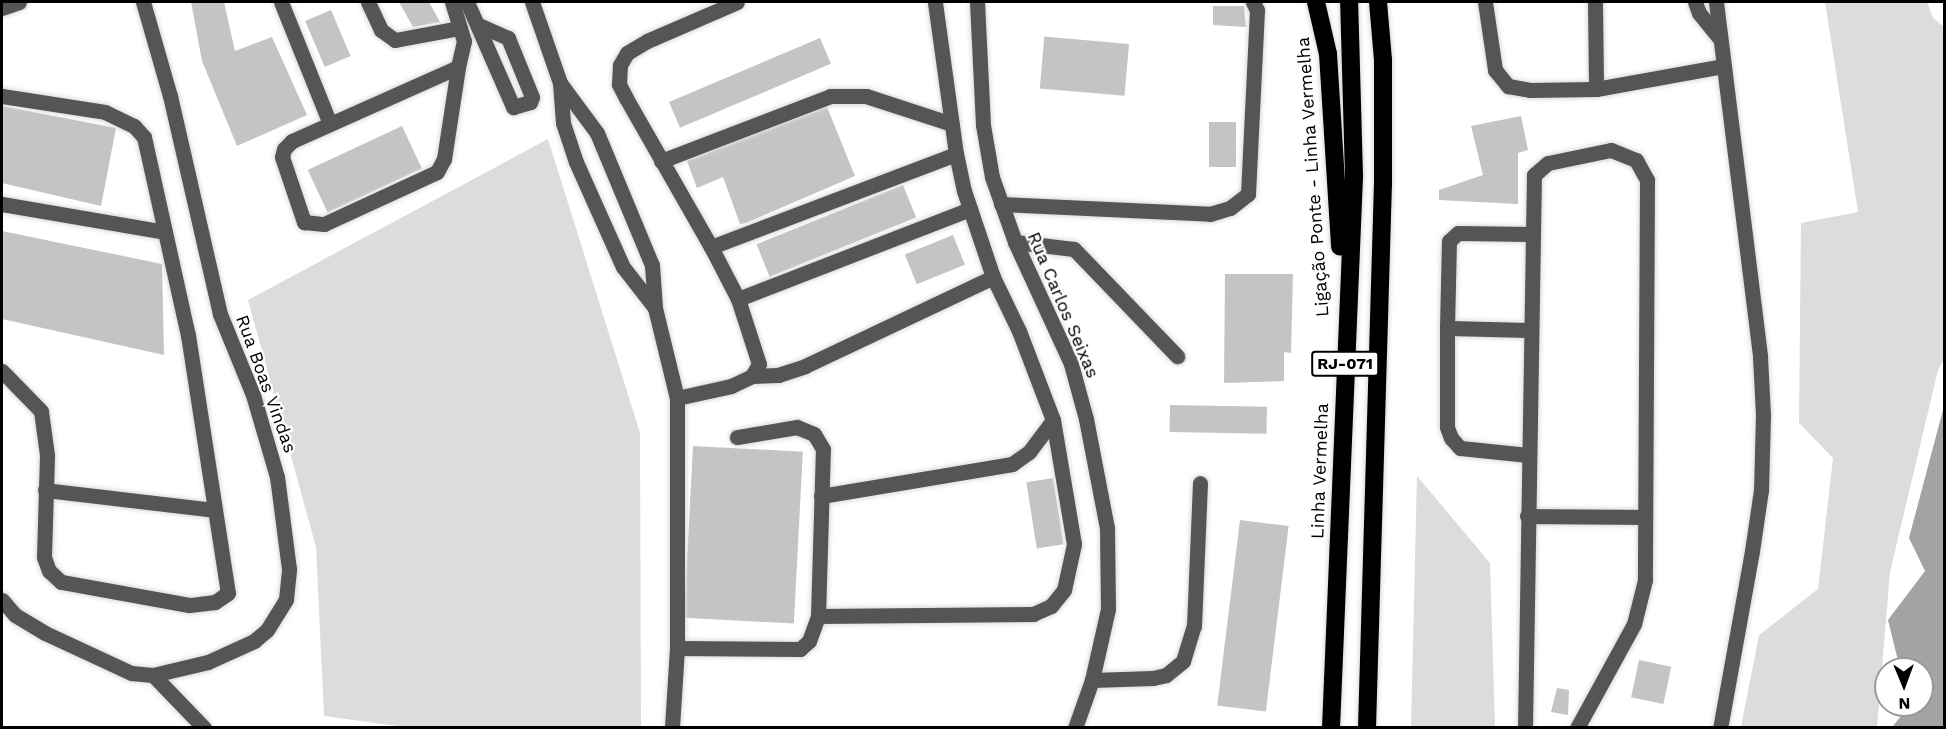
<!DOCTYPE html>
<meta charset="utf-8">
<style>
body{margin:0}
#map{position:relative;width:1946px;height:729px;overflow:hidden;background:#fff;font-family:"Work Sans",sans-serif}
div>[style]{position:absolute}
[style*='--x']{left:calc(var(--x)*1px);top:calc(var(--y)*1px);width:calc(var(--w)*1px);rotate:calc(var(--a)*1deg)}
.green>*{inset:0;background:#dcdcdc}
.water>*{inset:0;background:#a3a3a3}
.building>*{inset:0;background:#c4c4c4;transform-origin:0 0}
.roads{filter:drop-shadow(0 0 2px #dbdbdb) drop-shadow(0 0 2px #dbdbdb)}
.minor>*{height:15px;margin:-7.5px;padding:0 7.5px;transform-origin:7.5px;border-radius:7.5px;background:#555}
.highway>*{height:18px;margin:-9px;padding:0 9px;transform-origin:9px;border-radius:9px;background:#000}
span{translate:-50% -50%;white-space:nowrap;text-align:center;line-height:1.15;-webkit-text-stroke:4.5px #fff;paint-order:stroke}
.shield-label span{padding:2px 4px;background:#fff;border:2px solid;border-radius:4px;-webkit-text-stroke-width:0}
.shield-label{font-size:16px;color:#000;font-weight:700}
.street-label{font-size:18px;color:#000}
.frame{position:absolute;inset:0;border:3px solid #000;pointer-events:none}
.north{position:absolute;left:1874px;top:657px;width:60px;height:60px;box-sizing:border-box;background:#fff;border:2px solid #999;border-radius:50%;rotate:179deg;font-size:16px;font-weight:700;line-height:24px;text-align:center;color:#000}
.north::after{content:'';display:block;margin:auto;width:21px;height:27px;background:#000;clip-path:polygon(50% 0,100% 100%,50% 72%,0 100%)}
</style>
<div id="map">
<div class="green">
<i style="clip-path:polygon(1825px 2px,1927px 2px,1933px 18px,1944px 27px,1944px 359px,1938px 370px,1890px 572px,1877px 727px,1741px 727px,1759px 635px,1818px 589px,1833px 458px,1799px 423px,1801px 223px,1858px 212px)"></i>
<i style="clip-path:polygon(548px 139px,640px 433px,641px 727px,412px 728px,324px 716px,316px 547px,248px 300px)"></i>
<i style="clip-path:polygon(1417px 476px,1490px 563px,1495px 727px,1411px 727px)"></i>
</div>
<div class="water">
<i style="clip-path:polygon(1944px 406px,1944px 727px,1892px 727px,1910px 705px,1922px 705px,1922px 669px,1900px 669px,1888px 620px,1925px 571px,1909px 538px)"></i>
</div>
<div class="building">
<i style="clip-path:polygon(191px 2px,224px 2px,235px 51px,272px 37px,307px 115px,237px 146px,202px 61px)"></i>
<i style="clip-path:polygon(399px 2px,429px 2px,440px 22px,413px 27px)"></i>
<i style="clip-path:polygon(1213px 6px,1244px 6px,1246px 27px,1213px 25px)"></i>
<i style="left:331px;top:10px;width:50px;height:28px;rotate:67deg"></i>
<i style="left:820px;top:38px;width:28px;height:164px;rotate:67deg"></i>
<i style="left:1129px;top:44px;width:52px;height:85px;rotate:95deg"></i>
<i style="clip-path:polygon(2px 106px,116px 128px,101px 206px,2px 183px)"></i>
<i style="clip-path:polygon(827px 107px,855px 176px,746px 223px,740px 224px,723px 177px,697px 188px,687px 161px)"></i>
<i style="clip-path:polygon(1521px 116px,1528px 150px,1518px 153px,1518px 204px,1439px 200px,1439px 190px,1483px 175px,1471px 126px)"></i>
<i style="left:1209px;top:122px;width:27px;height:45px"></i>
<i style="left:402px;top:126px;width:47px;height:104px;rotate:65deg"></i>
<i style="left:903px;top:185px;width:35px;height:158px;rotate:68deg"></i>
<i style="clip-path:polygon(2px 231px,162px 264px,164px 355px,2px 319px)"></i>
<i style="left:953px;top:235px;width:32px;height:52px;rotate:68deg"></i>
<i style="clip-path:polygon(1225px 274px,1293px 274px,1291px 353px,1284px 352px,1284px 381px,1224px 383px)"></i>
<i style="left:1170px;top:405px;width:97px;height:27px;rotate:1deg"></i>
<i style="left:693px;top:446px;width:110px;height:172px;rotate:3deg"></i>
<i style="left:1053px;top:478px;width:67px;height:27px;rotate:81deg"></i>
<i style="left:1240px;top:520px;width:49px;height:187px;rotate:7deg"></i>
<i style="left:1639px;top:660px;width:33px;height:38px;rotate:12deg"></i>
<i style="clip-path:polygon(1557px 688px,1569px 690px,1568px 715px,1551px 712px)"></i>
</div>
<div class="roads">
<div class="minor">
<i style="--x:281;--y:2;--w:131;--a:68.1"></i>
<i style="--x:368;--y:2;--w:31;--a:65"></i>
<i style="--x:381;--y:30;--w:17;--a:36"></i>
<i style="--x:395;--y:40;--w:66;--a:-10.5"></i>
<i style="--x:452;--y:2;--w:41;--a:72.9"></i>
<i style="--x:464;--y:41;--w:27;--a:103"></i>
<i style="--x:458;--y:67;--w:182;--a:156"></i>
<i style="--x:292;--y:141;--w:11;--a:135"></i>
<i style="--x:284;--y:149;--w:8;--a:104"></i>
<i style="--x:282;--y:157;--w:69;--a:71.3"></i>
<i style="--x:304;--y:222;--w:20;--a:6"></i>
<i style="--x:324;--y:224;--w:124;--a:-24.7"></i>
<i style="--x:437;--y:172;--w:15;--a:-62"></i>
<i style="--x:444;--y:159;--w:93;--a:-81.3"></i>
<i style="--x:467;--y:2;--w:115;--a:66.3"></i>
<i style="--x:513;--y:107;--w:18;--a:-16"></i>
<i style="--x:530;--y:102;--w:5;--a:-68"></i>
<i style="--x:532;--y:97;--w:64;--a:-112.1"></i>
<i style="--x:508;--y:38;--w:32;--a:-156"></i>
<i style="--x:532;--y:2;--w:86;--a:70.9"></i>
<i style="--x:560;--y:83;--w:62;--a:53.5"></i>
<i style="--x:597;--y:133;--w:143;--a:67.4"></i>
<i style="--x:652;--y:265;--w:43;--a:86"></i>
<i style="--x:655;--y:308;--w:93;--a:76.3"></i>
<i style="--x:677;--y:398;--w:250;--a:90"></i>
<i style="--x:677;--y:648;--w:80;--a:93.6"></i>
<i style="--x:977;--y:2;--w:123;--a:87.2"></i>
<i style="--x:983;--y:125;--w:53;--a:80.2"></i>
<i style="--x:992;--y:177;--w:69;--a:70.5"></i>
<i style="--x:1015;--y:242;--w:134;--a:65.3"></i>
<i style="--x:1071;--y:364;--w:57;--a:74.7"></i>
<i style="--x:1086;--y:419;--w:111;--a:79.1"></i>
<i style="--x:1107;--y:528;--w:81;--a:89.3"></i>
<i style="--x:1108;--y:609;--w:73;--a:102.7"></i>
<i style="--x:1092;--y:680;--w:51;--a:109.5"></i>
<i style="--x:1485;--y:2;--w:69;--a:81.6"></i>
<i style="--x:1495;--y:70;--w:21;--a:51"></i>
<i style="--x:1508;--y:86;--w:22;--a:10"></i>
<i style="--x:1530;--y:90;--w:66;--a:-0.9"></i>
<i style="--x:1596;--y:89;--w:130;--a:-10.2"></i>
<i style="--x:1595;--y:2;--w:87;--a:89.3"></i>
<i style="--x:1695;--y:2;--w:12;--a:70"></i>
<i style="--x:1699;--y:13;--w:33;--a:51"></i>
<i style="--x:1716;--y:2;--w:358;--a:82.9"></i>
<i style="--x:1760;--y:357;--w:58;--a:87"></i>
<i style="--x:1763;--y:415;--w:75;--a:91.5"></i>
<i style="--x:1761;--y:490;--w:62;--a:98.4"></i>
<i style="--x:1752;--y:551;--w:180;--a:100.2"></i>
<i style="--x:2;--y:8;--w:18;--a:-19"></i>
<i style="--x:560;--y:83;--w:40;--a:85.7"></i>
<i style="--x:563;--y:123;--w:41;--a:71.6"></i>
<i style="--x:576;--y:162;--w:115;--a:65.9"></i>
<i style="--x:623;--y:267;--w:52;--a:52"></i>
<i style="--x:2;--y:96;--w:104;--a:8.8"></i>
<i style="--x:105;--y:112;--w:32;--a:26"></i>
<i style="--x:134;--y:126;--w:15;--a:48"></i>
<i style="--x:144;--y:137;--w:203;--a:77.5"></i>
<i style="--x:188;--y:335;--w:261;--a:81.2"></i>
<i style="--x:228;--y:593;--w:16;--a:145"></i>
<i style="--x:215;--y:602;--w:26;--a:173"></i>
<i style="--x:189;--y:605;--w:130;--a:-169.8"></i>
<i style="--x:61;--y:582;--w:16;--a:-137"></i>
<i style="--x:49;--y:571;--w:15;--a:-110"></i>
<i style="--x:44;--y:557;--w:102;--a:-88.3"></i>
<i style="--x:47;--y:455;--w:44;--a:-97.8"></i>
<i style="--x:41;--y:411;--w:56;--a:-134.3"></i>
<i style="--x:661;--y:161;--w:181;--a:-21"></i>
<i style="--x:830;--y:96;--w:36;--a:0"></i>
<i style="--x:866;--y:96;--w:90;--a:18"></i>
<i style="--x:2;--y:204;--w:165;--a:9.7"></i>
<i style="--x:1001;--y:204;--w:209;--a:2.7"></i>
<i style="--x:1210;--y:214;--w:21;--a:-17"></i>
<i style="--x:1230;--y:208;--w:23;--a:-38"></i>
<i style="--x:1248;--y:194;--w:184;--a:-87.2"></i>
<i style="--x:1257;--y:10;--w:9;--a:-117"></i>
<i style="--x:1015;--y:242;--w:59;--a:6.8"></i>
<i style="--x:1074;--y:249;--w:149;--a:46.1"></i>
<i style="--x:711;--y:247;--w:262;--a:-20.8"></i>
<i style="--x:738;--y:299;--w:249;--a:-21.2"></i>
<i style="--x:1447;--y:328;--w:83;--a:1.4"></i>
<i style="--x:752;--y:376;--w:26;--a:-2"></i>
<i style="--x:778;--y:375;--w:28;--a:-18"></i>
<i style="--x:805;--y:366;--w:208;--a:-25.3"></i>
<i style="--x:993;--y:277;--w:91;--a:-108.6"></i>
<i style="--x:964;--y:191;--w:38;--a:-102"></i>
<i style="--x:956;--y:154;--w:153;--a:-97.9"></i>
<i style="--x:677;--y:398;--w:55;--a:-12.5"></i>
<i style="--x:731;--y:386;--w:23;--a:-25"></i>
<i style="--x:752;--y:376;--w:14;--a:-60"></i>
<i style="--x:759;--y:364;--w:68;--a:-107.9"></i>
<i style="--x:738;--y:299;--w:59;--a:-117.4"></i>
<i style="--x:711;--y:247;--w:172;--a:-119.7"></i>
<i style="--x:626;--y:98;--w:16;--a:-117"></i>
<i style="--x:619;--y:84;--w:19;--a:-87"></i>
<i style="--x:620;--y:65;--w:14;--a:-60"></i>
<i style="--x:627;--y:53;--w:23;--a:-31"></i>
<i style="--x:647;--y:41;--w:98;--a:-23.4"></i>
<i style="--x:1528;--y:455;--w:68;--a:-174.1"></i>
<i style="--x:1460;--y:448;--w:13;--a:-132"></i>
<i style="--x:1451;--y:438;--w:12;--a:-110"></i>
<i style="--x:1447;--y:427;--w:99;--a:-90"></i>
<i style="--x:1447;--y:328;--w:87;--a:-88.7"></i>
<i style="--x:1449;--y:241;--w:12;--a:-42"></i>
<i style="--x:1458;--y:233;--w:74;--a:0.8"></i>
<i style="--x:45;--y:490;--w:171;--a:6.7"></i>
<i style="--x:821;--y:496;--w:194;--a:-9.5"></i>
<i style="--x:1012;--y:464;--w:21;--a:-35"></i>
<i style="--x:1029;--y:452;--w:40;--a:-53"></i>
<i style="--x:1527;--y:516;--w:117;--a:0.5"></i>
<i style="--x:2;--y:600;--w:20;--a:49"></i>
<i style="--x:15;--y:615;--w:35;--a:31"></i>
<i style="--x:45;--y:633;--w:95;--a:24.9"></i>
<i style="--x:131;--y:673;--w:22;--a:5"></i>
<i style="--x:153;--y:675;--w:57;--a:-13.3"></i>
<i style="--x:208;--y:662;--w:51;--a:-24.5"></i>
<i style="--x:254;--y:641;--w:17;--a:-40"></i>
<i style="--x:267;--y:630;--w:36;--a:-58"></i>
<i style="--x:286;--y:599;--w:30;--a:-84"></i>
<i style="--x:289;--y:569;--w:93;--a:-97.4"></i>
<i style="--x:277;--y:477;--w:85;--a:-106.3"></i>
<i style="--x:253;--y:395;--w:87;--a:-112.2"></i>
<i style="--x:220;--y:314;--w:224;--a:-102.9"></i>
<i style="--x:170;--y:96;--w:98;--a:-106"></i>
<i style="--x:818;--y:616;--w:215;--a:-0.5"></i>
<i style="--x:1033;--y:614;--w:20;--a:-24"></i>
<i style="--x:1051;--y:606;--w:21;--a:-51"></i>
<i style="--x:1064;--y:590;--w:47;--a:-77.7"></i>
<i style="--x:1074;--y:544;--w:126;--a:-99.6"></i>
<i style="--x:1053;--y:420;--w:95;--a:-110.9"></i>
<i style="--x:1019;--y:331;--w:60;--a:-115.7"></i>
<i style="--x:677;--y:648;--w:123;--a:0.5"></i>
<i style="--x:800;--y:649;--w:12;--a:-42"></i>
<i style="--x:809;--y:641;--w:27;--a:-70"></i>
<i style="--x:818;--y:616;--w:167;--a:-88.3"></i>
<i style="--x:823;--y:449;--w:17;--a:-121"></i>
<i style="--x:814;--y:434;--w:18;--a:-158"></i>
<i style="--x:797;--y:427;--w:61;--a:170.5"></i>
<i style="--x:153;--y:675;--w:74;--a:46.1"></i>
<i style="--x:1092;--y:680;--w:61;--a:-1.9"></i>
<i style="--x:1153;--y:678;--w:13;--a:-13"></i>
<i style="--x:1166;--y:675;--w:22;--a:-39"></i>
<i style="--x:1183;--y:661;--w:37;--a:-73"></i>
<i style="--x:1194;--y:626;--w:143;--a:-87.6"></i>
<i style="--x:1525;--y:728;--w:553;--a:-89.07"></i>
<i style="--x:1534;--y:175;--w:18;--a:-41"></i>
<i style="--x:1548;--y:163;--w:64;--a:-11.7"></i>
<i style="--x:1611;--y:150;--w:27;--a:22"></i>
<i style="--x:1636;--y:160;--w:23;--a:61"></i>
<i style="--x:1647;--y:180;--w:400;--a:90.3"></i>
<i style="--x:1645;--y:580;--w:45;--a:104"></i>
<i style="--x:1634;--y:624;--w:119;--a:118.7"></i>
</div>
<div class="highway">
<i style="--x:1316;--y:2;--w:53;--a:77"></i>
<i style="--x:1328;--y:54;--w:193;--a:86.4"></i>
<i style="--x:1331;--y:728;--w:552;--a:-87.61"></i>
<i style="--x:1354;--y:176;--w:174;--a:-91.6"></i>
<i style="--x:1367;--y:728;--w:544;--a:-88.32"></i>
<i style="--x:1383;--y:184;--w:124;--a:-90"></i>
<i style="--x:1383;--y:60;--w:58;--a:-94.9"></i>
</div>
</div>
<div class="shield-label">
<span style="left:1345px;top:364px">RJ-071</span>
</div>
<div class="street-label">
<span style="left:1313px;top:177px;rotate:-94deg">Ligação Ponte - Linha Vermelha</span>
<span style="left:1063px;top:305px;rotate:67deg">Rua Carlos Seixas</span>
<span style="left:266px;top:384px;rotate:70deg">Rua Boas Vindas</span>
<span style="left:1320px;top:471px;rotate:-88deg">Linha Vermelha</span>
</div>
<div class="frame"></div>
<div class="north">N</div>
</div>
